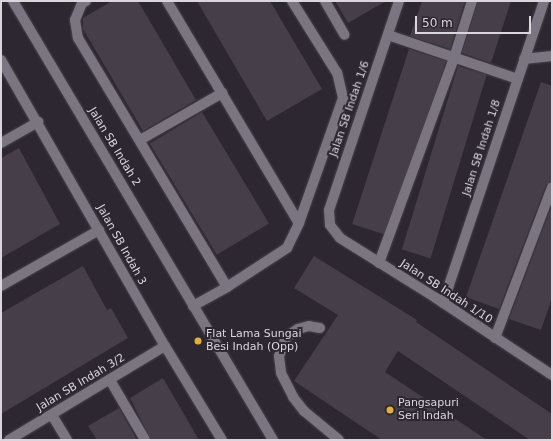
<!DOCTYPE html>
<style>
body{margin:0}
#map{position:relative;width:553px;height:441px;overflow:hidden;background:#2d2732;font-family:"DejaVu Sans",sans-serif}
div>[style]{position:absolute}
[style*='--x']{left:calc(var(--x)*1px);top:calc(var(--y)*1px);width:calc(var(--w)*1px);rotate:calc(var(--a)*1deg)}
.building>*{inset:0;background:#463f4a;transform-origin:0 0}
.roads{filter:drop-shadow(0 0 1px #49434c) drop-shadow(0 0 1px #49434c)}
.minor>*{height:10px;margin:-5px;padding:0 5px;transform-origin:5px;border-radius:5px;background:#7b7481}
.dots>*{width:11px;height:11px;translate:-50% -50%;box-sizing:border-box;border:2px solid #2d2732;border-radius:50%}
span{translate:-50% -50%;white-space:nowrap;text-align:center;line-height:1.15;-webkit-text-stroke:4px #2d2732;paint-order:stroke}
.street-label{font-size:11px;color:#dad6dd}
.poi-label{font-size:11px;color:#dad6dd}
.left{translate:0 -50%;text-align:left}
.frame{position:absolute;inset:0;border:2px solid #dad6dd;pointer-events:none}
.scale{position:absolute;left:415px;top:16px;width:116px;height:18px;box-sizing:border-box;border:2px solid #dad6dd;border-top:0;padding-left:5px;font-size:12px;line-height:14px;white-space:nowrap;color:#dad6dd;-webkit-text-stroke:3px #2d2732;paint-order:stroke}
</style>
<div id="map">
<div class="building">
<i style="clip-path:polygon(112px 1px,138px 1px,196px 100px,143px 131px,83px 29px,83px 18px)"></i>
<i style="clip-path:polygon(197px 1px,270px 1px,322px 89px,267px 121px)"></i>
<i style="clip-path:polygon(335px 1px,386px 1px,348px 23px)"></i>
<i style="clip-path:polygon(422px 1px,465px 1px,450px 49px,410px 36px)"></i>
<i style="clip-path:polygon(478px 1px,511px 1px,491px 63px,462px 53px)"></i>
<i style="left:409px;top:49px;width:39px;height:184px;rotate:18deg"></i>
<i style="left:458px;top:66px;width:30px;height:192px;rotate:17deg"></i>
<i style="clip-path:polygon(541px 82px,552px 86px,552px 181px,546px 185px,499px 309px,466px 297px)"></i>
<i style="left:202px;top:112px;width:130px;height:61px;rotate:59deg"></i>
<i style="clip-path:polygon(19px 148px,60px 224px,1px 258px,1px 158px)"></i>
<i style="clip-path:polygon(552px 205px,552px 298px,541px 330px,509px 319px)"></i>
<i style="clip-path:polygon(314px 256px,417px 320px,416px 322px,552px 414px,552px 440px,530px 440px,398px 351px,385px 372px,487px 440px,382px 440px,294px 381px,338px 315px,294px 288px)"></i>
<i style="clip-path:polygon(83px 266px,107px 310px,111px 308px,128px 338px,1px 414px,1px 313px)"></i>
<i style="clip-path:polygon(163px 378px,199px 440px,151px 440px,130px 398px)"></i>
<i style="clip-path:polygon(119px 408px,137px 440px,97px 440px,88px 426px)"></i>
</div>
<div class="roads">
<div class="minor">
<i style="--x:13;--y:1;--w:510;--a:59.36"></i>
<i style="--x:86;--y:1;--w:4;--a:153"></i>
<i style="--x:82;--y:3;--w:18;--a:112"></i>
<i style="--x:75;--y:20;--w:18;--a:81"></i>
<i style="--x:78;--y:38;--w:290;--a:59.1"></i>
<i style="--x:167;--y:1;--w:258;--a:59.3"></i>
<i style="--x:325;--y:1;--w:39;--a:60"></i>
<i style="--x:399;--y:1;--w:220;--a:108.5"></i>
<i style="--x:329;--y:210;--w:15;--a:86"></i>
<i style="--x:330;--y:225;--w:16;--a:52"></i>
<i style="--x:340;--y:238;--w:113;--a:32"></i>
<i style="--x:436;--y:298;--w:139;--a:33.6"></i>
<i style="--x:388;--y:35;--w:137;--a:18.7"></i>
<i style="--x:524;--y:59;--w:28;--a:-6"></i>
<i style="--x:1;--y:60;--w:330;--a:60.2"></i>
<i style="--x:165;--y:346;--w:110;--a:58.8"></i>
<i style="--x:140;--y:140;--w:95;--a:-29.8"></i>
<i style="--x:1;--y:143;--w:43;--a:-29.6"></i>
<i style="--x:379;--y:263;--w:218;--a:-69.9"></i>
<i style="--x:454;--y:58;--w:60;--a:-72.5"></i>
<i style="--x:1;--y:286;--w:113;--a:-29.7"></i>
<i style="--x:443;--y:303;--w:318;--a:-71.5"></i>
<i style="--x:193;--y:306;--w:39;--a:-29"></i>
<i style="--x:227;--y:287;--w:72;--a:-33"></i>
<i style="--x:287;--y:248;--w:28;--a:-64"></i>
<i style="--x:299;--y:223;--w:133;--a:-70.6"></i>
<i style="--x:343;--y:98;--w:26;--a:-103"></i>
<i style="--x:337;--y:73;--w:85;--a:-122"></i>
<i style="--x:320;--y:328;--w:11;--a:-170"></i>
<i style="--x:309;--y:326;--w:11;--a:165"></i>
<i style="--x:298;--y:329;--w:14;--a:146"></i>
<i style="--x:286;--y:337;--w:20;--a:110"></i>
<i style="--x:279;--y:356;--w:17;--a:83"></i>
<i style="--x:281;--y:373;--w:27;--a:63"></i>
<i style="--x:293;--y:397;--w:18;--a:52"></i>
<i style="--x:304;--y:411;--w:45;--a:39.6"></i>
<i style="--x:495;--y:338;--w:161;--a:-69.3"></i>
<i style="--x:110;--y:380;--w:69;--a:59.7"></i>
<i style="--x:52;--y:415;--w:29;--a:59"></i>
<i style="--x:9;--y:440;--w:182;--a:-31.1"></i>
</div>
</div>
<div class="dots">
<i style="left:198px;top:341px;background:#e0b034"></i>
<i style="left:390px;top:410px;background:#e0b034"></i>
</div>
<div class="street-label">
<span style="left:350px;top:109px;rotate:-71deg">Jalan SB Indah 1/6</span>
<span style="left:114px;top:147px;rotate:59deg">Jalan SB Indah 2</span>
<span style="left:482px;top:148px;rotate:-72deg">Jalan SB Indah 1/8</span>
<span style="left:121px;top:245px;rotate:61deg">Jalan SB Indah 3</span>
<span style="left:446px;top:292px;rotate:33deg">Jalan SB Indah 1/10</span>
<span style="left:81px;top:383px;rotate:-31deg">Jalan SB Indah 3/2</span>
</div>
<div class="poi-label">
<span class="left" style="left:206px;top:341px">Flat Lama Sungai<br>Besi Indah (Opp)</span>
<span class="left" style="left:398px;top:410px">Pangsapuri<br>Seri Indah</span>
</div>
<div class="frame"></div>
<div class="scale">50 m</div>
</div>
